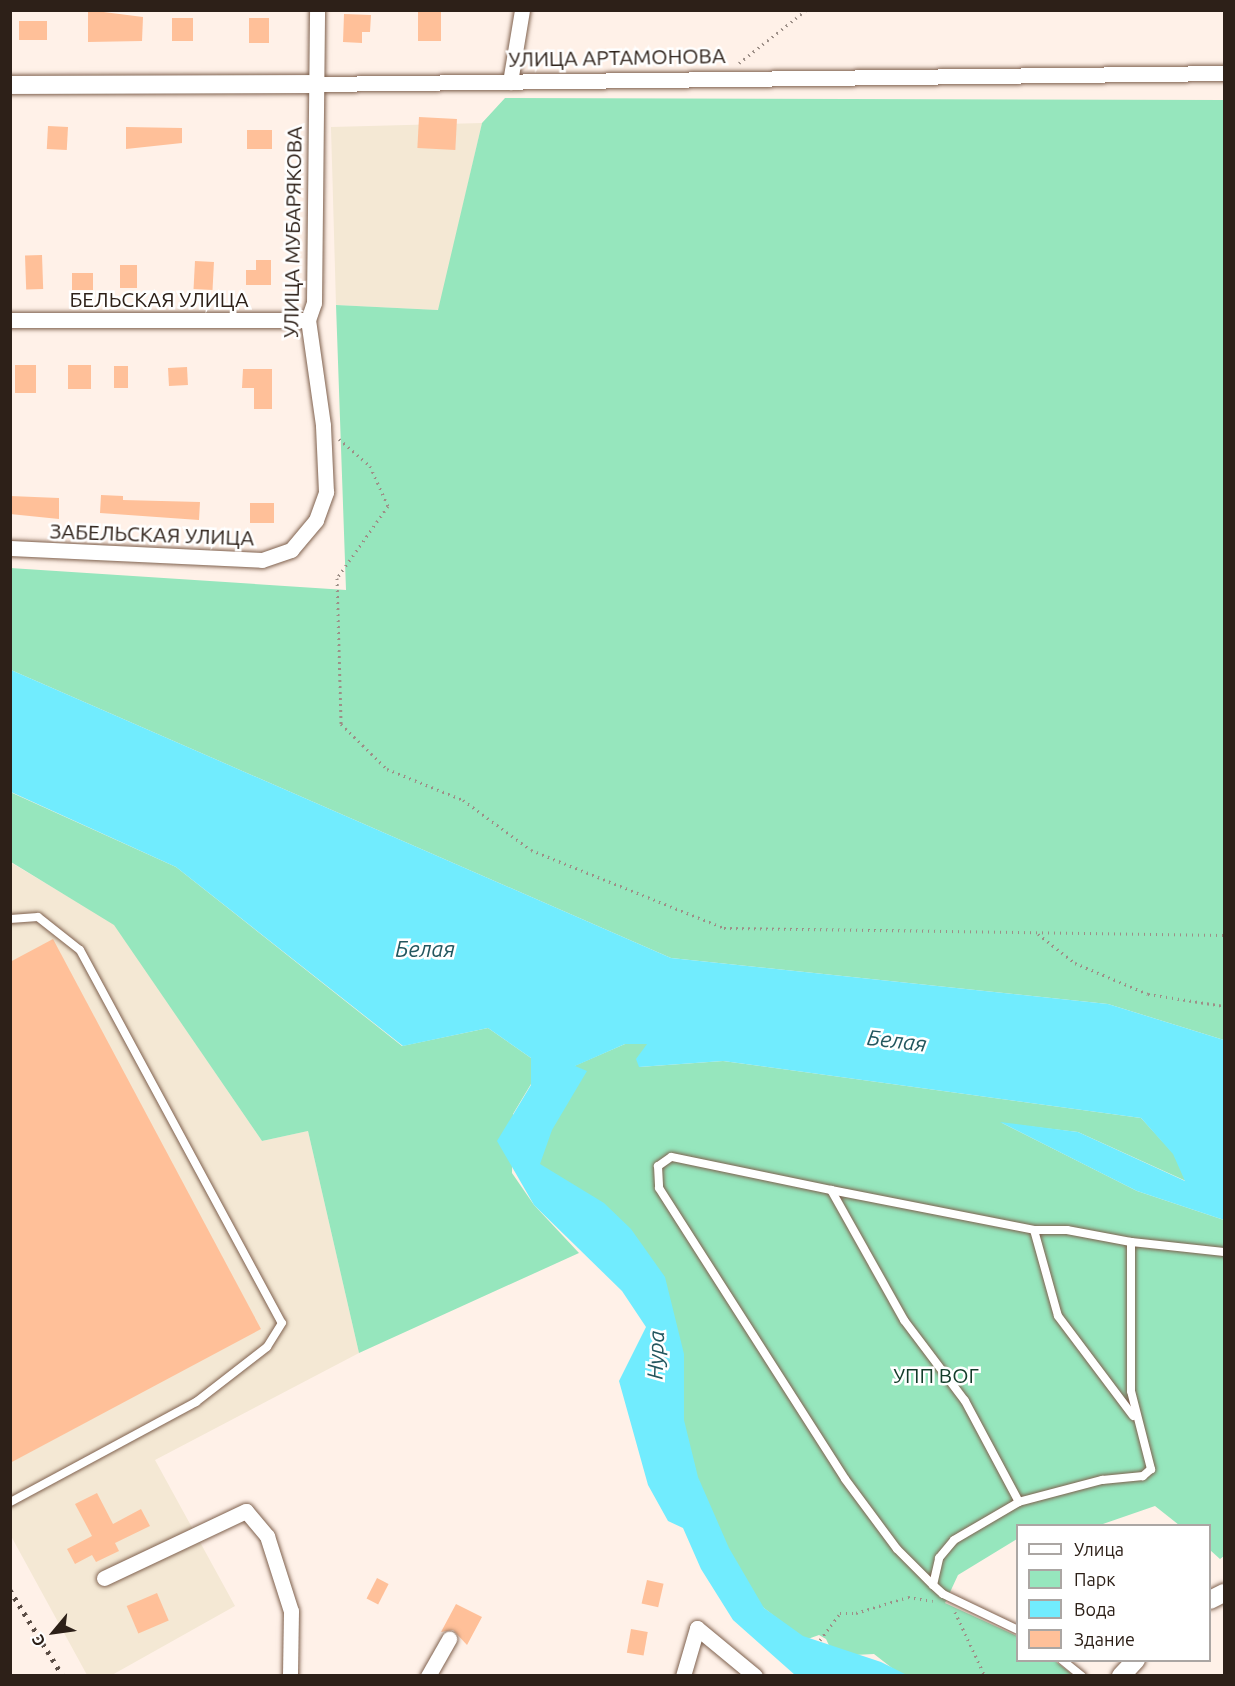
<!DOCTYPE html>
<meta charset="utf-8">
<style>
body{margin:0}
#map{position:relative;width:1235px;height:1686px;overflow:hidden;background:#fff1e8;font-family:Ubuntu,sans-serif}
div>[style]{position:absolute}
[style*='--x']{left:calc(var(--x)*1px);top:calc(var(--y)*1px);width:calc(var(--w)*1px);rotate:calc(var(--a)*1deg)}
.industrial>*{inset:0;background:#f4e8d4}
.green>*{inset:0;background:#96e6bd}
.water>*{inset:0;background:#71ecfe}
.building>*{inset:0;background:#ffc099;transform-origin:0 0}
.path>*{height:3px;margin-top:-1.5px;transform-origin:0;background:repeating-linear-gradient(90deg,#9d8f87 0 1.5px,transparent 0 6px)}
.roads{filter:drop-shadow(0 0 2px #7f614e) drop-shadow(0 0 2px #7f614e)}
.service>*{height:8px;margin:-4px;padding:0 4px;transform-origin:4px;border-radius:4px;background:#fff}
.minor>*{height:15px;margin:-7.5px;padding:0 7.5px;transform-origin:7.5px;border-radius:7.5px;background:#fff}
.tertiary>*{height:18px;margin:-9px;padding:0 9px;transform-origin:9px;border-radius:9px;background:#fff}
.rail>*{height:4.5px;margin-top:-2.25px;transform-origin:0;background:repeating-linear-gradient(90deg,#5b4d45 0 3px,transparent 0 9px)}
span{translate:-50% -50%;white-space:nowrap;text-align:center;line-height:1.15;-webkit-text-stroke:5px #fff;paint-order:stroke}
.street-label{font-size:21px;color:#2d2018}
.park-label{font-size:21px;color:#133c29}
.water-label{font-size:22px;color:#23575f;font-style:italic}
.frame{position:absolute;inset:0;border:12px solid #2d2018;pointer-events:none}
.legend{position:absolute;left:1016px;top:1524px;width:195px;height:138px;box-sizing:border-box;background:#fff;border:2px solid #aba6a3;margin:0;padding:8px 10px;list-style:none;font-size:18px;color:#2d2018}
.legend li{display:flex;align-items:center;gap:12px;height:30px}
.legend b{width:30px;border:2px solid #aba6a3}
.north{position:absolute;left:24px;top:1602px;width:60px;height:60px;-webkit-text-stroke:4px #fff;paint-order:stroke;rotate:241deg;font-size:16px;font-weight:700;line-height:24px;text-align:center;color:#2d2018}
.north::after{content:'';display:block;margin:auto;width:21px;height:27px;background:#2d2018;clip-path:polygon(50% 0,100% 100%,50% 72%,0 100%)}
</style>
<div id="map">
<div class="industrial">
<i style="clip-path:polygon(482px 123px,439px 310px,336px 305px,331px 127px)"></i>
<i style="clip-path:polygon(10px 862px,114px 924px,262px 1141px,308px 1131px,359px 1353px,155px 1460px,235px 1606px,112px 1675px,87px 1675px,11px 1536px)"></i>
</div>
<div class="green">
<i style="clip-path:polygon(505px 98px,1224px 100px,1224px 1040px,1108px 1004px,671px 958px,11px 670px,10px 568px,346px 590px,336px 305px,438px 310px,482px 123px)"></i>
<i style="clip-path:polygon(10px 792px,176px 867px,402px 1046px,488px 1028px,531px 1058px,531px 1084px,513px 1114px,512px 1173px,534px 1205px,579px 1253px,359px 1353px,308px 1131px,262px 1141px,114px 925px,11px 862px)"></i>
<i style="clip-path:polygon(625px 1044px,648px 1044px,639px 1067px,723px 1061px,1141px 1118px,1174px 1154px,1186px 1181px,1078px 1132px,1002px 1123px,1137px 1191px,1224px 1220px,1224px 1556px,1220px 1559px,1210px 1550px,1210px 1526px,1179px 1525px,1155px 1506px,1100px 1525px,1018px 1526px,1017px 1539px,958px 1575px,945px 1603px,1017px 1636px,1018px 1660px,1055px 1661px,1073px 1675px,901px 1675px,874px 1654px,834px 1656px,826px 1639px,819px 1635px,805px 1640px,750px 1597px,675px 1461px,676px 1329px,534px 1168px,574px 1066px)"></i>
</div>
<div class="water">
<i style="clip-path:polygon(11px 670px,671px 958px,1108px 1004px,1224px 1040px,1224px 1220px,1137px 1191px,1000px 1122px,1078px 1132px,1185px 1181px,1173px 1154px,1141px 1118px,723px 1061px,639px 1067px,636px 1059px,647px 1044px,625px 1044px,575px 1066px,587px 1071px,552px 1130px,540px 1164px,604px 1203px,631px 1229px,665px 1277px,684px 1354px,684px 1420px,698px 1477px,729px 1548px,764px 1608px,803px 1636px,881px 1662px,907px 1675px,795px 1675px,733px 1620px,701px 1569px,683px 1528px,668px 1521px,648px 1485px,619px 1381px,646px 1327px,622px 1291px,534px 1205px,497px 1141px,531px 1085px,531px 1058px,488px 1028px,403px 1046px,176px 867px,11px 792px)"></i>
</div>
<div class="building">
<i style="clip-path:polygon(88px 10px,143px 17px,142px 41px,88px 42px)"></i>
<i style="left:418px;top:10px;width:23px;height:31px"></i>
<i style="clip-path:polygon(344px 14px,371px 15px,370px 32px,362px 32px,362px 43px,343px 42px)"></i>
<i style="left:172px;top:18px;width:21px;height:23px"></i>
<i style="left:249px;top:18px;width:20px;height:25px"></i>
<i style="left:19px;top:21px;width:28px;height:19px"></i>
<i style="left:419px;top:117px;width:38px;height:31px;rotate:3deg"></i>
<i style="left:48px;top:126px;width:20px;height:23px;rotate:3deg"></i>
<i style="clip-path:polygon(126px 127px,182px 128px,182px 143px,126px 149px)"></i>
<i style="left:247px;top:130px;width:25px;height:19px"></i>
<i style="left:42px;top:255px;width:34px;height:17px;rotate:88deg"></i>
<i style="clip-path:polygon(256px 260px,271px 260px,271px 285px,246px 285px,246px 270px,256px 270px)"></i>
<i style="left:195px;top:261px;width:19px;height:28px;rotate:3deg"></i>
<i style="left:120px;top:265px;width:17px;height:23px"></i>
<i style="left:72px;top:273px;width:21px;height:17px"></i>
<i style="left:15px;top:365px;width:21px;height:28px"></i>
<i style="left:68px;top:365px;width:23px;height:24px"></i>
<i style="left:114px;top:366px;width:14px;height:22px"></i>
<i style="left:187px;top:367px;width:18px;height:19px;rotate:87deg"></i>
<i style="clip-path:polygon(243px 369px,272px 369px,272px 409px,254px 409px,254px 388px,242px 388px)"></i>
<i style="clip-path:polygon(101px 495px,123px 496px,123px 500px,200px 502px,199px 520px,100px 513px)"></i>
<i style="clip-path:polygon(10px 496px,59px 498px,59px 519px,10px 514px)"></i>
<i style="left:250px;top:503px;width:24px;height:20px"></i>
<i style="clip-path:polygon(53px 939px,261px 1329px,10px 1463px,10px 962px)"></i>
<i style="clip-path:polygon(97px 1493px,113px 1524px,141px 1509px,150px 1526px,115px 1543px,119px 1551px,96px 1562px,92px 1555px,75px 1564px,67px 1549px,92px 1536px,75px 1504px)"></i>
<i style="left:377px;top:1578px;width:13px;height:23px;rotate:27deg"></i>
<i style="left:647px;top:1580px;width:17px;height:24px;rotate:13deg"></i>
<i style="left:157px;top:1593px;width:30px;height:33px;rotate:67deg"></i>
<i style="clip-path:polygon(456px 1604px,482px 1617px,467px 1645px,453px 1630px,441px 1632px)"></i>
<i style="left:631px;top:1629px;width:17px;height:24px;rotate:10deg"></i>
</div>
<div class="path">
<i style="--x:739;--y:63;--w:85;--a:-38.3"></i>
<i style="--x:339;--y:439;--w:41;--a:41.1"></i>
<i style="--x:370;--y:466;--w:44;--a:65.8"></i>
<i style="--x:388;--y:506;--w:88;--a:125.3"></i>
<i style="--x:337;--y:578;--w:146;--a:88.4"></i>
<i style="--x:341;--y:724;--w:64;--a:44.4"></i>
<i style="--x:387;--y:769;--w:82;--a:22.2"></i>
<i style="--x:463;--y:800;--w:84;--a:36.3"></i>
<i style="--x:531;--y:850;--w:208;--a:22"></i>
<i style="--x:724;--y:928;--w:500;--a:0.8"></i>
<i style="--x:1038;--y:934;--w:47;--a:38.1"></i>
<i style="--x:1075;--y:963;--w:79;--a:23"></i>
<i style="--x:1148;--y:994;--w:77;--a:9"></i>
<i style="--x:955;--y:1612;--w:71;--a:64.9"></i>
<i style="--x:820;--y:1640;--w:34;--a:-53"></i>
<i style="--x:840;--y:1613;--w:16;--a:0"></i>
<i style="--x:856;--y:1613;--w:54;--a:-17.1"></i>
<i style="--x:908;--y:1597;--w:25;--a:9"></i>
</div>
<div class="roads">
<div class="service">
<i style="--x:10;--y:919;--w:28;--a:-4"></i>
<i style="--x:38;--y:917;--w:53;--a:38.2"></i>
<i style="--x:80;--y:950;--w:424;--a:61.6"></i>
<i style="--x:282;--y:1323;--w:28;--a:122"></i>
<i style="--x:267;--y:1347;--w:90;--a:142.2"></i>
<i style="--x:196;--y:1402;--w:211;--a:151.7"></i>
<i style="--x:831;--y:1190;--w:207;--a:11.1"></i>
<i style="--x:1034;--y:1230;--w:33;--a:0"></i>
<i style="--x:1067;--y:1230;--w:65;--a:10.6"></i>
<i style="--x:1131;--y:1242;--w:149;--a:90"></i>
<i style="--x:1131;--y:1391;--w:81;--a:75.6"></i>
<i style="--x:1151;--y:1469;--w:11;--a:139"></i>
<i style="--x:1143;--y:1476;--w:41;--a:174.4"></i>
<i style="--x:1102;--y:1480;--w:86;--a:165.2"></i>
<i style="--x:1034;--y:1230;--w:89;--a:74.4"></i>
<i style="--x:1058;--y:1316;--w:125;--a:53.1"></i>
<i style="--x:1131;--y:1242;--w:94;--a:6.1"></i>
<i style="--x:933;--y:1585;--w:28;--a:-77"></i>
<i style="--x:939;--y:1558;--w:23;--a:-50"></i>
<i style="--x:954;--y:1540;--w:75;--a:-30.3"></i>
<i style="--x:1019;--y:1502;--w:115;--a:-118.1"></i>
<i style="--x:965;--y:1401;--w:101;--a:-127"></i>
<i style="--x:904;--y:1320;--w:149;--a:-119.3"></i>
<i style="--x:831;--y:1190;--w:163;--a:-168.3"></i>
<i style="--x:671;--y:1157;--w:16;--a:145"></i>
<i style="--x:658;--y:1166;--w:22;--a:87"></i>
<i style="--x:659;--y:1188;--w:345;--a:57.4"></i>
<i style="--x:845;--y:1479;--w:87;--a:53.4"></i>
<i style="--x:897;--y:1549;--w:51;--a:45"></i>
<i style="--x:933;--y:1585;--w:13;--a:42"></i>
<i style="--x:943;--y:1594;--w:83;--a:25.6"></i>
<i style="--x:1062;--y:1660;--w:26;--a:39"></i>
</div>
<div class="minor">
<i style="--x:510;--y:82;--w:73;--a:-80.5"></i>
<i style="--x:316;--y:84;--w:908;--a:-0.69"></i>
<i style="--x:10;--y:320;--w:298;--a:0"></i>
<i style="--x:10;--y:548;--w:252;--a:2.7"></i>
<i style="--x:262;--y:560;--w:31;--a:-19"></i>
<i style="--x:291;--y:550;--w:39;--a:-50"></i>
<i style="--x:316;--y:520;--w:30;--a:-70"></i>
<i style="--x:326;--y:492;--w:67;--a:-92.6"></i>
<i style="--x:323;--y:425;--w:106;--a:-98.1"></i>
<i style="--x:308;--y:320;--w:18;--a:-71"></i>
<i style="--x:314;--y:303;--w:293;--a:-89.4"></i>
<i style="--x:104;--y:1578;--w:157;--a:-25.3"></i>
<i style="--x:246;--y:1511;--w:33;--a:50"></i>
<i style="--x:267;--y:1536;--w:79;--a:72.3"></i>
<i style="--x:291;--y:1611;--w:65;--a:90.9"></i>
<i style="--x:428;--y:1676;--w:43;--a:-60.4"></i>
<i style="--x:683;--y:1676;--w:50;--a:-73.7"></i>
<i style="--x:697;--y:1628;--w:75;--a:39.6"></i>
</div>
<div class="tertiary">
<i style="--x:10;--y:85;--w:306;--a:-0.2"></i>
<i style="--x:1210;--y:1600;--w:16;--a:-27"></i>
<i style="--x:1121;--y:1676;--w:22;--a:-47"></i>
</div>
</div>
<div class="rail">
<i style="--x:10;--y:1590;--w:101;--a:58.4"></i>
</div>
<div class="street-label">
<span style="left:617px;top:57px;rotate:-1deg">УЛИЦА АРТАМОНОВА</span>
<span style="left:292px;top:232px;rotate:-89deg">УЛИЦА МУБАРЯКОВА</span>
<span style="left:159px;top:299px">БЕЛЬСКАЯ УЛИЦА</span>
<span style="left:152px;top:534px;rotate:2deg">ЗАБЕЛЬСКАЯ УЛИЦА</span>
</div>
<div class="park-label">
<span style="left:936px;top:1375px">УПП ВОГ</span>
</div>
<div class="water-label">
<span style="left:425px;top:949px">Белая</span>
<span style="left:897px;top:1040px;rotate:7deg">Белая</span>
<span style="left:655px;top:1355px;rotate:-88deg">Нура</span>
</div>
<div class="frame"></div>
<ul class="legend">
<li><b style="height:8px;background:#fff"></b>Улица</li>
<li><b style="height:16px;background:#96e6bd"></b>Парк</li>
<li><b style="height:16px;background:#71ecfe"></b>Вода</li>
<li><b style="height:16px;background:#ffc099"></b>Здание</li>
</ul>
<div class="north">С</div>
</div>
